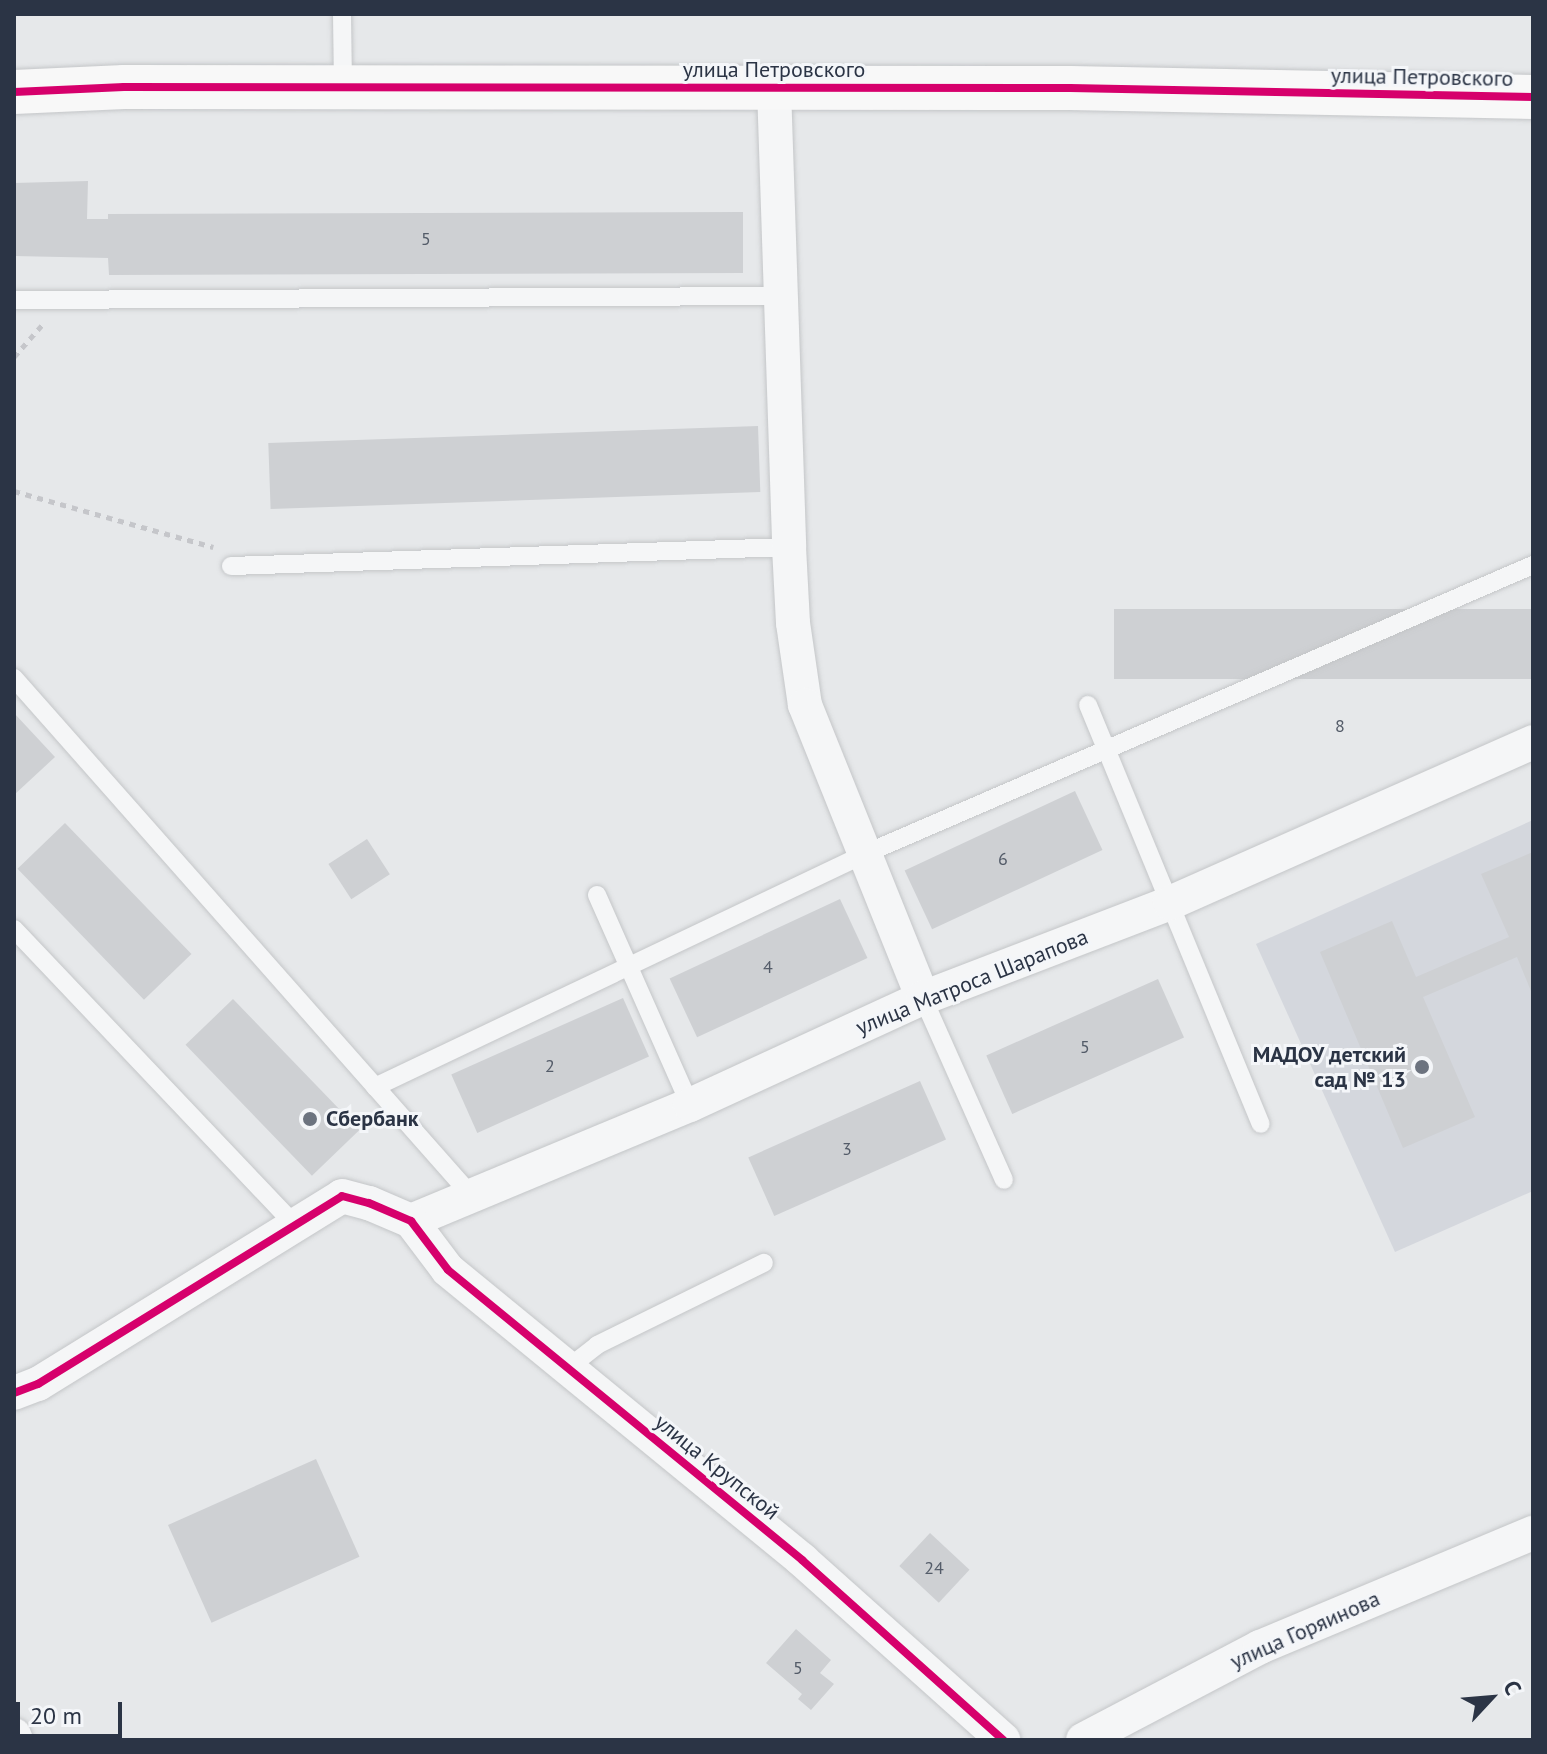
<!DOCTYPE html>
<meta charset="utf-8">
<style>
body{margin:0}
#map{position:relative;width:1547px;height:1754px;overflow:hidden;background:#e6e8ea;font-family:"PT Sans",sans-serif}
div>[style]{position:absolute}
[style*='--x']{left:calc(var(--x)*1px);top:calc(var(--y)*1px);width:calc(var(--w)*1px);rotate:calc(var(--a)*1deg)}
.built>*{inset:0;background:#d4d7dd}
.building>*{inset:0;background:#ced0d3;transform-origin:0 0}
.path>*{height:5px;margin-top:-2.5px;transform-origin:0;background:repeating-linear-gradient(90deg,#c5c6ca 0 6px,transparent 0 12px)}
.roads{filter:drop-shadow(0 0 2px #c4c6c8) drop-shadow(0 0 2px #c4c6c8)}
.lane>*{height:18px;margin:-9px;padding:0 9px;transform-origin:9px;border-radius:9px;background:#f5f6f7}
.street>*{height:34px;margin:-17px;padding:0 17px;transform-origin:17px;border-radius:17px;background:#f5f6f7}
.secondary>*{height:44px;margin:-22px;padding:0 22px;transform-origin:22px;border-radius:22px;background:#f8f8f8}
.cycleway>*{height:8px;margin:-4px;padding:0 4px;transform-origin:4px;border-radius:4px;background:#d6006c}
.dots>*{width:22px;height:22px;translate:-50% -50%;box-sizing:border-box;border:4px solid #f4f6f9;border-radius:50%}
span{translate:-50% -50%;white-space:nowrap;text-align:center;line-height:1.15;-webkit-text-stroke:6px #f4f6f9;paint-order:stroke}
.number-label{font-size:18px;color:#545c69}
.number-label span{-webkit-text-stroke-width:0}
.street-label{font-size:22px;color:#2b3445}
.poi-label{font-size:22px;color:#2b3445;font-weight:700}
.right{translate:-100% -50%;text-align:right}
.left{translate:0 -50%;text-align:left}
.frame{position:absolute;inset:0;border:16px solid #2b3445;pointer-events:none}
.north{position:absolute;left:1451px;top:1658px;width:80px;height:80px;-webkit-text-stroke:6px #f4f6f9;paint-order:stroke;rotate:64deg;font-size:22px;font-weight:700;line-height:32px;text-align:center;color:#2b3445}
.north::after{content:'';display:block;margin:auto;width:28px;height:36px;background:#2b3445;clip-path:polygon(50% 0,100% 100%,50% 72%,0 100%)}
.scale{position:absolute;left:16px;top:1702px;width:106px;height:36px;box-sizing:border-box;border:4px solid #2b3445;border-top:0;padding-left:10px;font-size:24px;line-height:28px;white-space:nowrap;color:#2b3445;-webkit-text-stroke:6px #f4f6f9;paint-order:stroke}
</style>
<div id="map">
<div class="built">
<i style="clip-path:polygon(1533px 820px,1533px 1191px,1395px 1252px,1256px 944px)"></i>
</div>
<div class="building">
<i style="clip-path:polygon(88px 181px,87px 219px,108px 219px,108px 214px,743px 212px,743px 273px,109px 275px,108px 258px,14px 256px,14px 183px)"></i>
<i style="left:758px;top:426px;width:66px;height:490px;rotate:88deg"></i>
<i style="left:1533px;top:609px;width:70px;height:419px;rotate:90deg"></i>
<i style="clip-path:polygon(14px 713px,55px 757px,14px 795px)"></i>
<i style="left:1075px;top:791px;width:65px;height:188px;rotate:65deg"></i>
<i style="left:65px;top:823px;width:182px;height:66px;rotate:46deg"></i>
<i style="left:367px;top:839px;width:42px;height:46px;rotate:57deg"></i>
<i style="clip-path:polygon(1533px 852px,1533px 996px,1517px 957px,1423px 997px,1475px 1117px,1403px 1148px,1320px 952px,1392px 921px,1416px 977px,1509px 937px,1481px 874px)"></i>
<i style="left:840px;top:899px;width:65px;height:188px;rotate:65deg"></i>
<i style="left:1158px;top:979px;width:64px;height:188px;rotate:66deg"></i>
<i style="left:623px;top:998px;width:64px;height:188px;rotate:66deg"></i>
<i style="left:233px;top:999px;width:182px;height:66px;rotate:46deg"></i>
<i style="left:920px;top:1081px;width:64px;height:188px;rotate:66deg"></i>
<i style="left:316px;top:1459px;width:107px;height:162px;rotate:66deg"></i>
<i style="left:930px;top:1533px;width:54px;height:45px;rotate:43deg"></i>
<i style="clip-path:polygon(796px 1629px,831px 1660px,820px 1673px,834px 1684px,811px 1710px,798px 1699px,802px 1694px,766px 1663px)"></i>
</div>
<div class="path">
<i style="--x:14;--y:357;--w:43;--a:-48.8"></i>
<i style="--x:14;--y:491;--w:207;--a:15.7"></i>
</div>
<div class="roads">
<div class="lane">
<i style="--x:342;--y:14;--w:73;--a:89.2"></i>
<i style="--x:14;--y:300;--w:767;--a:-0.3"></i>
<i style="--x:231;--y:566;--w:558;--a:-1.95"></i>
<i style="--x:14;--y:678;--w:690;--a:48.53"></i>
<i style="--x:1088;--y:705;--w:453;--a:67.6"></i>
<i style="--x:597;--y:895;--w:230;--a:66.1"></i>
<i style="--x:14;--y:929;--w:407;--a:46.5"></i>
<i style="--x:923;--y:998;--w:199;--a:66"></i>
<i style="--x:375;--y:1087;--w:545;--a:-25.44"></i>
<i style="--x:867;--y:853;--w:726;--a:-23.39"></i>
<i style="--x:568;--y:1368;--w:37;--a:-38"></i>
<i style="--x:597;--y:1345;--w:186;--a:-26.2"></i>
</div>
<div class="street">
<i style="--x:774;--y:88;--w:459;--a:88.1"></i>
<i style="--x:789;--y:547;--w:76;--a:87"></i>
<i style="--x:793;--y:623;--w:83;--a:81.7"></i>
<i style="--x:805;--y:705;--w:316;--a:68.1"></i>
<i style="--x:411;--y:1221;--w:302;--a:-22.6"></i>
<i style="--x:690;--y:1105;--w:256;--a:-24.7"></i>
<i style="--x:923;--y:998;--w:265;--a:-21"></i>
<i style="--x:1170;--y:903;--w:397;--a:-23.9"></i>
<i style="--x:14;--y:1393;--w:26;--a:-21"></i>
<i style="--x:38;--y:1384;--w:357;--a:-31.7"></i>
<i style="--x:342;--y:1196;--w:28;--a:15"></i>
<i style="--x:369;--y:1203;--w:46;--a:23.2"></i>
<i style="--x:411;--y:1221;--w:61;--a:52.9"></i>
<i style="--x:448;--y:1270;--w:458;--a:39.3"></i>
<i style="--x:802;--y:1560;--w:270;--a:41.8"></i>
<i style="--x:14;--y:1735;--w:5;--a:68"></i>
<i style="--x:1083;--y:1740;--w:200;--a:-27.7"></i>
<i style="--x:1260;--y:1647;--w:296;--a:-22.7"></i>
</div>
<div class="secondary">
<i style="--x:14;--y:92;--w:110;--a:-2.6"></i>
<i style="--x:124;--y:87;--w:946;--a:0.06"></i>
<i style="--x:1070;--y:88;--w:463;--a:1.1"></i>
</div>
</div>
<div class="cycleway">
<i style="--x:14;--y:92;--w:110;--a:-2.6"></i>
<i style="--x:124;--y:87;--w:946;--a:0.06"></i>
<i style="--x:1070;--y:88;--w:463;--a:1.1"></i>
<i style="--x:14;--y:1393;--w:26;--a:-21"></i>
<i style="--x:38;--y:1384;--w:357;--a:-31.7"></i>
<i style="--x:342;--y:1196;--w:28;--a:15"></i>
<i style="--x:369;--y:1203;--w:46;--a:23.2"></i>
<i style="--x:411;--y:1221;--w:61;--a:52.9"></i>
<i style="--x:448;--y:1270;--w:458;--a:39.3"></i>
<i style="--x:802;--y:1560;--w:270;--a:41.8"></i>
</div>
<div class="dots">
<i style="left:1422px;top:1067px;background:#6c737f"></i>
<i style="left:310px;top:1119px;background:#6c737f"></i>
</div>
<div class="number-label">
<span style="left:426px;top:239px">5</span>
<span style="left:1340px;top:726px">8</span>
<span style="left:1003px;top:859px">6</span>
<span style="left:768px;top:967px">4</span>
<span style="left:1085px;top:1047px">5</span>
<span style="left:550px;top:1066px">2</span>
<span style="left:847px;top:1149px">3</span>
<span style="left:934px;top:1568px">24</span>
<span style="left:798px;top:1668px">5</span>
</div>
<div class="street-label">
<span style="left:774px;top:70px">улица Петровского</span>
<span style="left:1422px;top:77px;rotate:1deg">улица Петровского</span>
<span style="left:972px;top:982px;rotate:-22deg">улица Матроса Шарапова</span>
<span style="left:717px;top:1467px;rotate:39deg">улица Крупской</span>
<span style="left:1305px;top:1630px;rotate:-24deg">улица Горяинова</span>
</div>
<div class="poi-label">
<span class="right" style="left:1406px;top:1067px">МАДОУ детский<br>сад № 13</span>
<span class="left" style="left:326px;top:1119px">Сбербанк</span>
</div>
<div class="frame"></div>
<div class="north">С</div>
<div class="scale">20 m</div>
</div>
